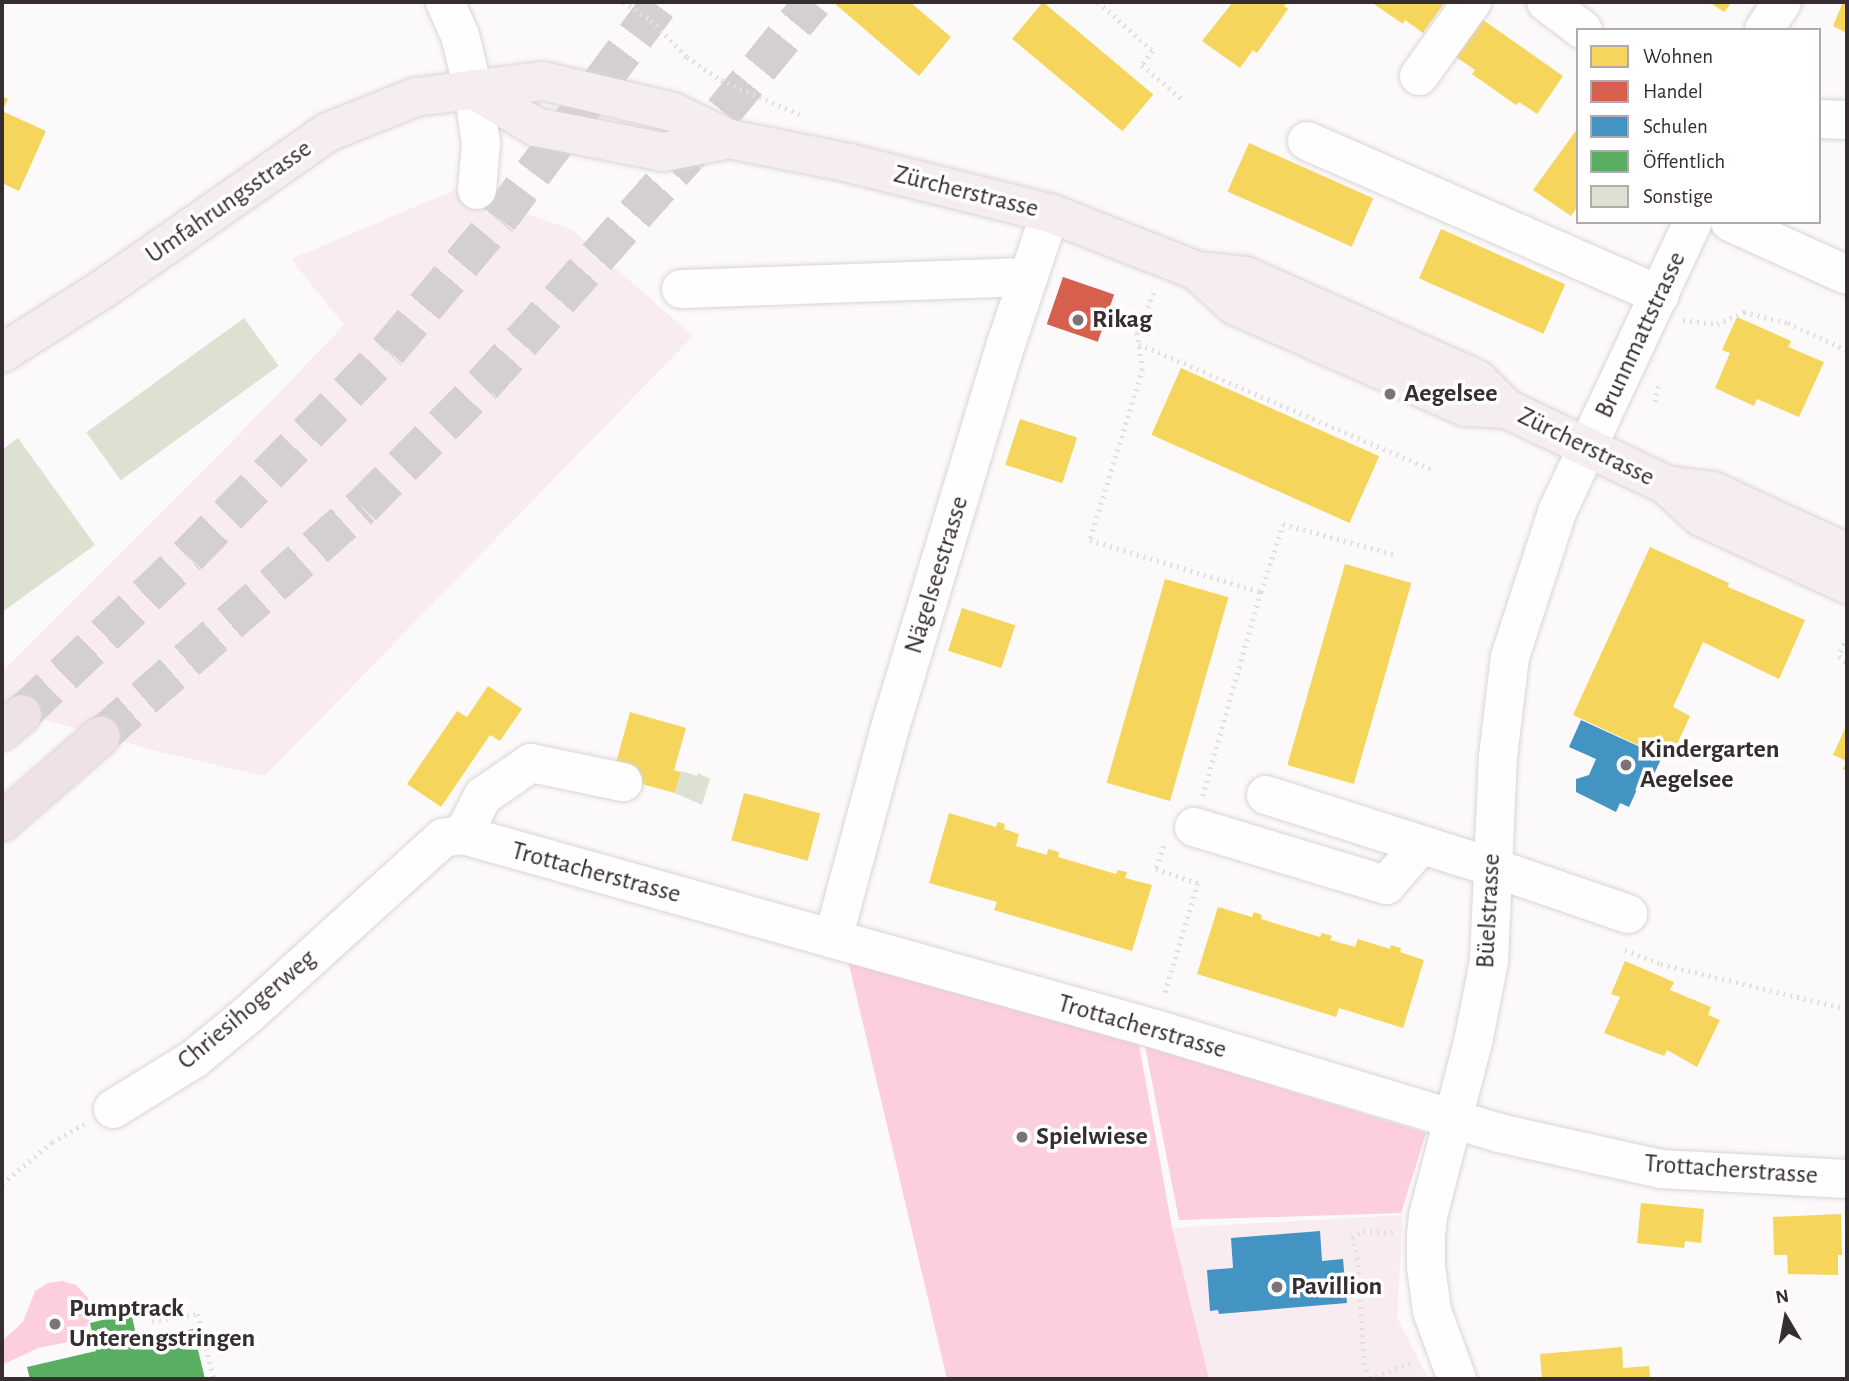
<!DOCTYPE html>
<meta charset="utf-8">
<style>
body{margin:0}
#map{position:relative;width:1849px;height:1381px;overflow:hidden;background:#fcf9fa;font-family:"Alegreya Sans",sans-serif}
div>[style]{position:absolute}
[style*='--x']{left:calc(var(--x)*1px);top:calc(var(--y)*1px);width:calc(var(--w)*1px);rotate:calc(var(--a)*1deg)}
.built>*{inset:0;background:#f9ecf0}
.green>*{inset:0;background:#fdcedc}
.homes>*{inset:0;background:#f6d55c;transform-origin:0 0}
.shops>*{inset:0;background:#d6604d;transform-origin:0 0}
.schools>*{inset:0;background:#4393c3}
.public>*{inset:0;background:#5aae61}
.building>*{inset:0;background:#dce1d2;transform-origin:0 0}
.highway-tunnel>*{height:38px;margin-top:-19px;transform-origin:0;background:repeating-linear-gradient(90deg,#d4d0d2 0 38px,transparent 0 57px)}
.path>*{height:4.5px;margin-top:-2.25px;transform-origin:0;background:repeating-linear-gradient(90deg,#e1e0e0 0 2px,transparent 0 7px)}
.roads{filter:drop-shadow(0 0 2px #dad4d5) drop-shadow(0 0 2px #dad4d5)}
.minor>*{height:38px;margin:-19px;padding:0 19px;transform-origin:19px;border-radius:19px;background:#fffefe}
.major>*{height:38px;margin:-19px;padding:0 19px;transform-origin:19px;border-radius:19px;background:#f5edf0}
.highway>*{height:38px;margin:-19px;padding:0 19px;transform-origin:19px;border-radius:19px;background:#efe2e6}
.dots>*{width:19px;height:19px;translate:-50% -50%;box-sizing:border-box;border:4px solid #fff;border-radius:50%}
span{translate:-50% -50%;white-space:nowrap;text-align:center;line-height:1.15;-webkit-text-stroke:7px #fff;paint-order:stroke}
.street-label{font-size:26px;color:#362d30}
.poi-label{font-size:26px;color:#362d30;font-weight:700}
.left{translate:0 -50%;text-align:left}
.frame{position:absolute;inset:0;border:4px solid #362d30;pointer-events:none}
.legend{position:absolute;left:1576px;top:28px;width:245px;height:196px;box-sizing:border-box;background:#fff;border:2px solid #afabac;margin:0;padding:9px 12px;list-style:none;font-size:21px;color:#362d30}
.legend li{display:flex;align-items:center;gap:14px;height:35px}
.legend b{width:35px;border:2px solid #afabac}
.north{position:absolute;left:1751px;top:1283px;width:70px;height:70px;-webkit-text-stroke:5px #fff;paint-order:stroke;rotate:350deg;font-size:19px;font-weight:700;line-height:28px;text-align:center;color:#362d30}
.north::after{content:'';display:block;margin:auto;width:24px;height:32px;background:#362d30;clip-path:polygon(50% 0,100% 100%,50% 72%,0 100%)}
</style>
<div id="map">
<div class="built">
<i style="clip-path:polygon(455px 190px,571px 229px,693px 336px,265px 776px,156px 751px,2px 708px,2px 672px,220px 454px,344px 325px,291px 259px)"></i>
<i style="clip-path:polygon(1139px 1045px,1172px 1228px,1403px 1215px,1397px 1318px,1429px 1379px,947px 1379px)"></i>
</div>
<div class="green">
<i style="clip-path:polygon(847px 956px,1139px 1045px,1172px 1228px,1209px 1379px,947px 1379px)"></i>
<i style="clip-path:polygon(1145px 1046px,1426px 1133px,1401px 1213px,1179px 1220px)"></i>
<i style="clip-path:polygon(62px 1281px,76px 1285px,88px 1298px,91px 1315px,84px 1334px,73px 1341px,38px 1348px,2px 1365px,2px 1341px,23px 1322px,35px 1291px,48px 1283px)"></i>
</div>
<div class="homes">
<i style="clip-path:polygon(833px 2px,910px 2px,951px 37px,919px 76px)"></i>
<i style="left:1043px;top:2px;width:144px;height:48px;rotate:40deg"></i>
<i style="clip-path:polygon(1233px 2px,1287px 2px,1284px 6px,1288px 9px,1257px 53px,1253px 50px,1240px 68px,1202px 41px)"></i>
<i style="clip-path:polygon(1371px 2px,1445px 2px,1423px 33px,1405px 20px,1403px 24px)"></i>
<i style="clip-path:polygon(1709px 2px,1732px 2px,1724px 12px)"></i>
<i style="clip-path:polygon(1843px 2px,1847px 2px,1847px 33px,1833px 26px)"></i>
<i style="clip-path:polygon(1483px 20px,1563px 76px,1537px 114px,1519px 102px,1516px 105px,1472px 74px,1475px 70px,1456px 57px)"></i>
<i style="clip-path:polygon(2px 96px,8px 99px,2px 111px,46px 131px,19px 191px,2px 183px)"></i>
<i style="clip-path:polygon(1578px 128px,1578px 206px,1571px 216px,1533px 190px)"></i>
<i style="left:1249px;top:143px;width:136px;height:53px;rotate:24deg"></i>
<i style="left:1441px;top:229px;width:136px;height:54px;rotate:24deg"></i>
<i style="clip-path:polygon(1737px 317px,1791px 341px,1788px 347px,1824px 362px,1799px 417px,1757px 399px,1754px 406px,1715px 388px,1730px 353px,1722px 350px)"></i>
<i style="left:1181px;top:368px;width:217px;height:73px;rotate:24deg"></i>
<i style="left:1020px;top:419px;width:60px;height:48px;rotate:18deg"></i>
<i style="clip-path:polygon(1650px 547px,1729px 583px,1728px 587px,1805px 620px,1779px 679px,1703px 642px,1673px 707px,1690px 716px,1670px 760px,1573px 715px)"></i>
<i style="left:1345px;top:564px;width:69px;height:209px;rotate:16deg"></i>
<i style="left:1165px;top:579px;width:66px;height:212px;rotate:16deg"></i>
<i style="left:962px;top:608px;width:56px;height:45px;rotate:18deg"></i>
<i style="clip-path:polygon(488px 686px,522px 709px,500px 741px,490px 735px,441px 807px,407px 784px,457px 711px,467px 717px)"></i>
<i style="clip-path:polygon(630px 712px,686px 728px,674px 770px,681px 772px,675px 793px,631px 781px,616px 763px)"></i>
<i style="clip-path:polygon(1847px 724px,1847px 771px,1843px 769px,1847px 761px,1833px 755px)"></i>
<i style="left:744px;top:793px;width:79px;height:49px;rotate:15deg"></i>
<i style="clip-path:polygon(949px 813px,996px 827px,998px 822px,1005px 824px,1004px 829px,1019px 834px,1016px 846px,1047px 855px,1048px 849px,1059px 852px,1058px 857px,1116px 874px,1118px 870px,1127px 872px,1125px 878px,1152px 885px,1132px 951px,994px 910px,997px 902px,929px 883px)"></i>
<i style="clip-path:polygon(1218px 907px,1252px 917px,1254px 912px,1262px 915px,1261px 919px,1320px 937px,1322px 933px,1332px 936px,1330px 940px,1355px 947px,1358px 939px,1390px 949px,1391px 945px,1401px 948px,1400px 952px,1424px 960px,1403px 1028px,1339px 1008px,1336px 1017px,1197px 974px)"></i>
<i style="clip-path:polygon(1625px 961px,1674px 982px,1670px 990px,1711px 1007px,1708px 1015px,1720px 1020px,1697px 1067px,1667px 1050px,1664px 1056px,1604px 1033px,1620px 997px,1611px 994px)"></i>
<i style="clip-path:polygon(1641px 1203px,1704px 1209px,1701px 1243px,1685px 1241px,1684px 1248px,1637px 1243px)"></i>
<i style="clip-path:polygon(1841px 1214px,1842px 1255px,1838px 1255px,1838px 1275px,1788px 1274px,1787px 1255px,1774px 1255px,1773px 1217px)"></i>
<i style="clip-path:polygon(1622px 1347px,1623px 1368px,1649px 1366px,1650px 1379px,1542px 1379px,1540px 1354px)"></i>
</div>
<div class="shops">
<i style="left:1063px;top:277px;width:54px;height:50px;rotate:19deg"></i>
</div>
<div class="schools">
<i style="clip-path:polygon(1581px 720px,1662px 757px,1654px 774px,1646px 770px,1629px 807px,1620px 803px,1616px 812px,1576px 792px,1576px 779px,1589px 775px,1596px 759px,1569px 747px)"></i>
<i style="clip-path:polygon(1320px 1231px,1322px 1261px,1343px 1259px,1347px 1303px,1219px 1314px,1218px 1310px,1210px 1311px,1207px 1270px,1233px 1268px,1231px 1238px)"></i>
</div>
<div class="public">
<i style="clip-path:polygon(131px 1313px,138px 1342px,193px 1329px,205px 1379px,30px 1379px,27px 1367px,96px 1351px,90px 1323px)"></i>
</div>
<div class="building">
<i style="left:244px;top:318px;width:59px;height:195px;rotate:54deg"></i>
<i style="clip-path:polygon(18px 438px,95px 545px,2px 612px,2px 450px)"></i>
<i style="clip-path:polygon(681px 771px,697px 776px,698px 773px,710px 779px,702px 805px,675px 793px)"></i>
</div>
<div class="highway-tunnel">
<i style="--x:22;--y:714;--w:229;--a:-43.6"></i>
<i style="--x:188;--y:556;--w:286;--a:-45.7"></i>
<i style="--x:388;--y:351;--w:172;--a:-49.9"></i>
<i style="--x:499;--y:219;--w:271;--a:-53.3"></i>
<i style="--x:101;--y:736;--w:347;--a:-41.3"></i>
<i style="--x:362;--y:507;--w:172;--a:-45.2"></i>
<i style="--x:483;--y:385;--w:307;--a:-48.3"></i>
<i style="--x:687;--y:156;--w:199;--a:-50.7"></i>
</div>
<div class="path">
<i style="--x:623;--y:2;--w:33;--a:33"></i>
<i style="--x:651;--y:20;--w:52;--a:45.8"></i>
<i style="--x:687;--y:57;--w:41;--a:34.1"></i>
<i style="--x:721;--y:80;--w:87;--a:23.6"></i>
<i style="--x:1098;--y:2;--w:74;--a:41.7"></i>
<i style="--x:1153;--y:51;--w:18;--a:128"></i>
<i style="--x:1142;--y:65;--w:54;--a:40.5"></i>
<i style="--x:1154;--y:293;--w:43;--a:113"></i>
<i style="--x:1137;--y:333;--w:36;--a:81"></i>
<i style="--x:1143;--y:369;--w:179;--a:107.2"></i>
<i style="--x:1090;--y:540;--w:179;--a:16.9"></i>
<i style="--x:1261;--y:592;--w:212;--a:105.9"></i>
<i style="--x:1683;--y:320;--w:34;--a:7"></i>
<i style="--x:1717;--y:324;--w:30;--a:-24"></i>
<i style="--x:1744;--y:312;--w:45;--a:14"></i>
<i style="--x:1788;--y:323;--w:65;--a:24.6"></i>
<i style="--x:1139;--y:344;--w:317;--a:23.2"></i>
<i style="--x:1655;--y:402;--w:17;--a:-80"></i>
<i style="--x:1261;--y:592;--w:71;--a:-72.1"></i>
<i style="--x:1283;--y:524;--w:118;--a:15.2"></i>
<i style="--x:1847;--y:637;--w:21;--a:113"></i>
<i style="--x:1839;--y:656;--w:11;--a:41"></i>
<i style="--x:1164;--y:846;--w:24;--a:109"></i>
<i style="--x:1156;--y:869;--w:44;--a:18.4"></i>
<i style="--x:1198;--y:883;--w:119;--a:106.6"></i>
<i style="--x:1625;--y:950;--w:39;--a:21"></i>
<i style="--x:1661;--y:964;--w:191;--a:13.6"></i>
<i style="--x:2;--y:1184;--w:65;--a:-40"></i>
<i style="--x:52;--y:1142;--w:38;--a:-29"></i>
<i style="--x:152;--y:1321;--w:47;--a:-8.7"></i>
<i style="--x:198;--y:1314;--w:67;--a:76.2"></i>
<i style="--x:1369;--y:1378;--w:14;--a:-111"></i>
<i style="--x:1364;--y:1365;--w:106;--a:-93.8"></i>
<i style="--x:1357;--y:1259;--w:22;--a:-103"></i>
<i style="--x:1352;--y:1238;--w:13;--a:-32"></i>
<i style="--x:1363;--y:1231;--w:30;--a:4"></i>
<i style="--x:1369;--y:1379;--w:47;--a:-21.1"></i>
</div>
<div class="roads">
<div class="minor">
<i style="--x:445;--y:2;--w:36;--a:66"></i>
<i style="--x:460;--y:35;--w:56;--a:76.5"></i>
<i style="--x:473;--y:89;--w:55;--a:81.6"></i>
<i style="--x:481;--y:143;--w:47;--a:94.9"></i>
<i style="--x:1546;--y:2;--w:46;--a:37.1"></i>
<i style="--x:1764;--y:30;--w:33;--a:-57"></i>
<i style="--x:1419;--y:76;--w:91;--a:-54.4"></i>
<i style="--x:1819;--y:119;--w:28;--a:2"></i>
<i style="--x:1307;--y:141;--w:385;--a:23.6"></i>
<i style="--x:1730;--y:222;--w:128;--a:24.4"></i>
<i style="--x:681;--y:289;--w:348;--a:-2"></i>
<i style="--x:1266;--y:795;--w:236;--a:17.7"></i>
<i style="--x:1491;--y:867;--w:145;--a:18.9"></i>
<i style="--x:1194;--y:827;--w:201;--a:16.8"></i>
<i style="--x:1386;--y:885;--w:53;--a:-48.8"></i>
<i style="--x:463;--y:835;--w:44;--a:-62.9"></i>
<i style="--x:483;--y:796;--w:58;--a:-34.5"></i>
<i style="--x:531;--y:763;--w:94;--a:11.7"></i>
<i style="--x:833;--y:939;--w:226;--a:-74.9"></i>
<i style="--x:892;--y:721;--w:397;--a:-73.2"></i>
<i style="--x:1007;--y:341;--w:135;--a:-71.4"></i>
<i style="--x:113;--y:1109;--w:95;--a:-31.7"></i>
<i style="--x:194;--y:1059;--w:72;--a:-39.4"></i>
<i style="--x:250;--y:1013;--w:261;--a:-42.2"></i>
<i style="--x:443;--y:838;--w:20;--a:-9"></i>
<i style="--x:463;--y:835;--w:719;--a:15.66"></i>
<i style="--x:1155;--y:1029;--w:359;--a:16.8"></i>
<i style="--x:1499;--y:1133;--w:166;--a:12.5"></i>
<i style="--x:1661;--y:1169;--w:186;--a:3.1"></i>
<i style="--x:1457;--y:1379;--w:72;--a:-110.2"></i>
<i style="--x:1432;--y:1311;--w:45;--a:-97.6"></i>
<i style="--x:1426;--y:1266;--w:31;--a:-90"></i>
<i style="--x:1426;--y:1235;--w:19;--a:-84"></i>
<i style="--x:1428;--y:1216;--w:184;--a:-75.5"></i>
<i style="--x:1474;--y:1038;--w:78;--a:-79"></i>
<i style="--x:1489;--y:961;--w:204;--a:-87.5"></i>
<i style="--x:1498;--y:757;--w:101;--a:-83.2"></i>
<i style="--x:1510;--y:657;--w:152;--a:-72"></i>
<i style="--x:1557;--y:512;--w:320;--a:-64.9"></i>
</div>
<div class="major">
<i style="--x:473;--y:89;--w:74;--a:31.1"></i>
<i style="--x:536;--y:127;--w:130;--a:11.1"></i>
<i style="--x:664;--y:152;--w:66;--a:-11.3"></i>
<i style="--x:1197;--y:271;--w:50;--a:42.6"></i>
<i style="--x:1234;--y:305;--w:253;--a:23.8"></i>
<i style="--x:1465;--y:407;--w:42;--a:2.7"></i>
<i style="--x:2;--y:353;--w:120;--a:-32.4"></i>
<i style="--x:103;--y:289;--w:274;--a:-34.9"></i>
<i style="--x:328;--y:132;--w:95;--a:-21.7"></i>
<i style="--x:416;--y:97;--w:128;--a:-7.2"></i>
<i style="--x:543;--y:81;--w:134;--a:13.4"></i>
<i style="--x:673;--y:112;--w:62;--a:25.7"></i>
<i style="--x:729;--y:139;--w:122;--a:11.3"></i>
<i style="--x:849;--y:163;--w:207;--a:14"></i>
<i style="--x:1050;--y:213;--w:158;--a:21.5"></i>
<i style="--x:1197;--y:271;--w:49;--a:5.8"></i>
<i style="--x:1246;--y:276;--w:254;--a:24.1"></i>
<i style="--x:1478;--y:380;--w:41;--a:45"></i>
<i style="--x:1507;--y:409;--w:176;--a:25.5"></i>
<i style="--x:1666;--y:485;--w:47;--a:42.4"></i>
<i style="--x:1701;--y:517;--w:161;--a:24.7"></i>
<i style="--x:1666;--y:485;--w:47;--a:7.3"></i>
<i style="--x:1713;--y:491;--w:148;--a:24.8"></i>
</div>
<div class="highway">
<i style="--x:2;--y:731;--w:26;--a:-40"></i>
<i style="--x:2;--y:822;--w:131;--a:-41"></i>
</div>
</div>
<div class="dots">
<i style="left:1078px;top:320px;background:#7b7477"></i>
<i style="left:1390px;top:394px;background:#7b7477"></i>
<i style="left:1626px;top:765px;background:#7b7477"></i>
<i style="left:1022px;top:1137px;background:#7b7477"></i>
<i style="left:1277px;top:1287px;background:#7b7477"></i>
<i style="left:55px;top:1324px;background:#7b7477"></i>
</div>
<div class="street-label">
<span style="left:966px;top:192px;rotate:14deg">Zürcherstrasse</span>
<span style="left:229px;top:202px;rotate:-35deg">Umfahrungsstrasse</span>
<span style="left:1641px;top:335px;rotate:-65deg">Brunnmattstrasse</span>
<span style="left:1586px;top:447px;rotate:26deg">Zürcherstrasse</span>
<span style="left:937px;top:575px;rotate:-73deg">Nägelseestrasse</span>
<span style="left:596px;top:873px;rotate:15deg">Trottacherstrasse</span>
<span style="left:1489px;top:911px;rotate:-87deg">Büelstrasse</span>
<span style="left:247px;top:1010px;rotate:-40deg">Chriesihogerweg</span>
<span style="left:1142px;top:1027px;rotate:16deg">Trottacherstrasse</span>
<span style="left:1731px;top:1170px;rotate:4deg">Trottacherstrasse</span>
</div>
<div class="poi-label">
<span class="left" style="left:1092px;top:320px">Rikag</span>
<span class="left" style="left:1404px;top:394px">Aegelsee</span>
<span class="left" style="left:1640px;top:765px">Kindergarten<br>Aegelsee</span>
<span class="left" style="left:1036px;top:1137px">Spielwiese</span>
<span class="left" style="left:1291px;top:1287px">Pavillion</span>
<span class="left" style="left:69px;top:1324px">Pumptrack<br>Unterengstringen</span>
</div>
<div class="frame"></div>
<ul class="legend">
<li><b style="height:19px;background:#f6d55c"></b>Wohnen</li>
<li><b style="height:19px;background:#d6604d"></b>Handel</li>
<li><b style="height:19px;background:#4393c3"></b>Schulen</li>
<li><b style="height:19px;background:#5aae61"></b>Öffentlich</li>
<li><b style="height:19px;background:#dce1d2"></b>Sonstige</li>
</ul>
<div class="north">N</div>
</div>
